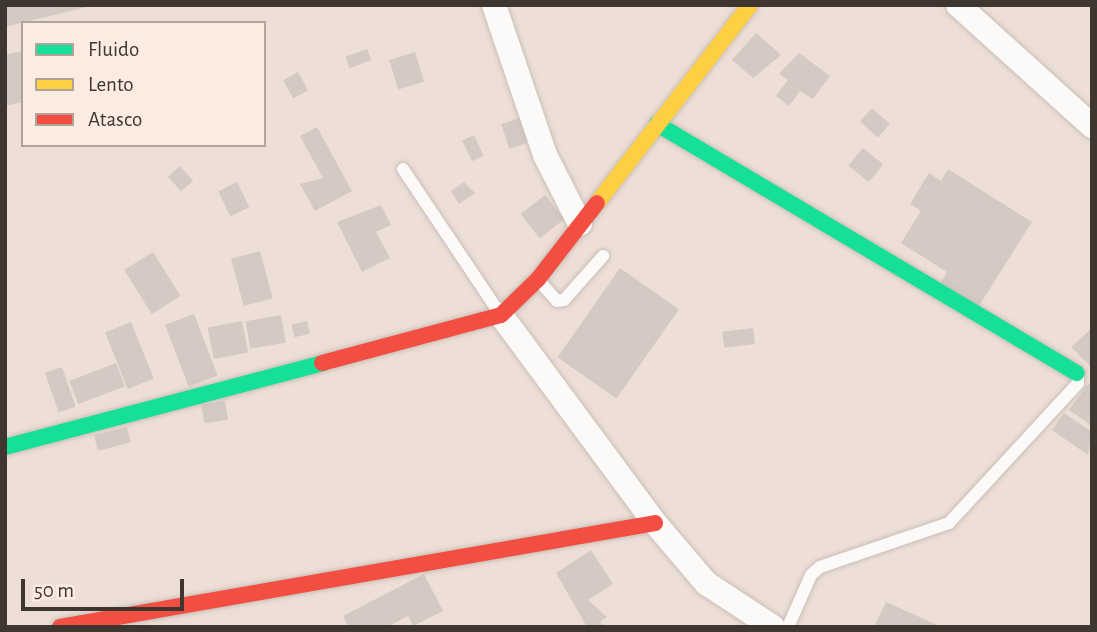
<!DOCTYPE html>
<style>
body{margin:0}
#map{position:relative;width:1097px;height:632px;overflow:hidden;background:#eddfd6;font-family:"Alegreya Sans",sans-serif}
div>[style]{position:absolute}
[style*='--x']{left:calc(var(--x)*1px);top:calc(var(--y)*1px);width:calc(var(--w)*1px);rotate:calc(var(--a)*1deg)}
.building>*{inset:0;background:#d4c9c3;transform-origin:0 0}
.roads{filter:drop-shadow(0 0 2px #c9beb7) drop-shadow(0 0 2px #c9beb7)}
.lane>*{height:12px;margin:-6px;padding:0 6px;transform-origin:6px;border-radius:6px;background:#fcfaf9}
.street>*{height:24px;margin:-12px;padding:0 12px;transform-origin:12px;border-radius:12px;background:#fcfaf9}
.fast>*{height:16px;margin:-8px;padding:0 8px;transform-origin:8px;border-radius:8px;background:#16e098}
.slow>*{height:16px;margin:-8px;padding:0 8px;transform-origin:8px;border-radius:8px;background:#ffcf43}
.jam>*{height:16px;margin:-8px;padding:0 8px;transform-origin:8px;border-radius:8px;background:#f24e42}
span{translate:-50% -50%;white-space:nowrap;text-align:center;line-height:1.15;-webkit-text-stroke:5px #fbece2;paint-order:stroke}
.frame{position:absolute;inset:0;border:7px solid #403630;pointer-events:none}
.legend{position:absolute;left:21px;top:21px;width:245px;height:126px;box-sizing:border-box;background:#fbece2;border:2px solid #b0a39b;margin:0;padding:9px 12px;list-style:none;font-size:21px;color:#403630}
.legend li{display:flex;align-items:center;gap:14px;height:35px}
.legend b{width:35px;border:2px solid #b0a39b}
.scale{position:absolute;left:21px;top:579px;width:163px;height:32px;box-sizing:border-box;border:4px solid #403630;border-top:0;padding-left:9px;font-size:21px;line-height:24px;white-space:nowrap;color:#403630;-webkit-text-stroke:5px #fbece2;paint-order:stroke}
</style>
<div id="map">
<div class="building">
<i style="clip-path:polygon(5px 5px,90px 5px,91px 6px,5px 27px)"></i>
<i style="clip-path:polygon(756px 33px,781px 55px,753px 78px,732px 60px)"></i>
<i style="left:367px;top:49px;width:12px;height:23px;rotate:70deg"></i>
<i style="clip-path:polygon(23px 51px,23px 102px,5px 106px,5px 55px)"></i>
<i style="left:415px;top:52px;width:31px;height:27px;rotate:73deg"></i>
<i style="clip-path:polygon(799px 53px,830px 76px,813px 99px,800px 91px,789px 106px,776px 96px,788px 80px,779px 74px)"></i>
<i style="left:298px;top:72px;width:21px;height:17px;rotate:61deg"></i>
<i style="left:872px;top:108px;width:24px;height:18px;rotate:42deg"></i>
<i style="left:526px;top:116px;width:26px;height:26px;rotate:72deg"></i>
<i style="clip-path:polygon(317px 127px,352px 191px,315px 211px,300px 184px,323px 178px,300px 136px)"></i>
<i style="left:474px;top:135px;width:23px;height:13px;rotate:65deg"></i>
<i style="left:863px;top:148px;width:26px;height:23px;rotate:39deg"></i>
<i style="left:180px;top:166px;width:20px;height:16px;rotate:49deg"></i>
<i style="clip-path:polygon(948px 169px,1032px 222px,977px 309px,939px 285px,947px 272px,901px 243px,921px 211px,910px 204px,929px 173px,941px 181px)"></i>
<i style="left:237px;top:182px;width:28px;height:21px;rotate:64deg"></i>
<i style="clip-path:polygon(464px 182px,475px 193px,459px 204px,451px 191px)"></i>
<i style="left:545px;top:195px;width:31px;height:31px;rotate:52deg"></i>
<i style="clip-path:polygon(381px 205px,391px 225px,376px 232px,390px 258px,362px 272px,337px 222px)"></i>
<i style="left:260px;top:251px;width:49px;height:30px;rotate:75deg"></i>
<i style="left:153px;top:252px;width:52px;height:34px;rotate:58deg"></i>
<i style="left:620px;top:268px;width:72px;height:109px;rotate:35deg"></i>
<i style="left:194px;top:314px;width:66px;height:31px;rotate:69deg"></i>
<i style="left:281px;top:315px;width:28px;height:36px;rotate:80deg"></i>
<i style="left:242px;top:321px;width:32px;height:35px;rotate:79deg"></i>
<i style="left:307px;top:321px;width:13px;height:16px;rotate:77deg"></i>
<i style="left:131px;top:322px;width:61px;height:28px;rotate:68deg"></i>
<i style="left:753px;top:328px;width:16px;height:31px;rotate:83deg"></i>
<i style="clip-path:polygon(1092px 328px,1092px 368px,1071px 347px)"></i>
<i style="left:116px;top:363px;width:25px;height:50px;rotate:69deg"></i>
<i style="left:62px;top:367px;width:42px;height:18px;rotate:71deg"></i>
<i style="clip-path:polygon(1088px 384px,1092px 386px,1092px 426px,1069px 410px)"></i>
<i style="left:225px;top:401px;width:19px;height:24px;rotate:81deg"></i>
<i style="clip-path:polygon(1064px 413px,1092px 432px,1088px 455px,1052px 430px)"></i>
<i style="left:127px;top:427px;width:16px;height:34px;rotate:76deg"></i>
<i style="clip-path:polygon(591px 550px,613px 584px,588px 600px,607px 617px,600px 622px,603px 627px,587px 627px,556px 573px)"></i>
<i style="clip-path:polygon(424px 574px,443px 611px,413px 626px,408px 616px,387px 627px,348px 627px,343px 616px)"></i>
<i style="clip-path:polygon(886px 602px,942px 627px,874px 627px)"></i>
</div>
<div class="roads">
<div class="lane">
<i style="--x:403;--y:169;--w:171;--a:56.2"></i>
<i style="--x:540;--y:282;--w:25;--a:48"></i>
<i style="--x:557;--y:301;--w:7;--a:-8"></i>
<i style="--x:564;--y:300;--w:59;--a:-48.4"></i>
<i style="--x:788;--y:627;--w:57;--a:-66.1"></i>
<i style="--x:811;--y:575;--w:12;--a:-42"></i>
<i style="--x:820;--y:567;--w:136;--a:-18.8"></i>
<i style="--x:949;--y:523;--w:190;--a:-47.3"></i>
<i style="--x:1078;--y:383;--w:6;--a:-90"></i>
</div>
<div class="street">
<i style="--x:494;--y:5;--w:158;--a:71.2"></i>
<i style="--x:545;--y:155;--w:77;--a:63.1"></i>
<i style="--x:958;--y:5;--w:181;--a:42.1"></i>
<i style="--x:501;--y:315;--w:259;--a:53.5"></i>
<i style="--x:655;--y:523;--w:79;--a:49.6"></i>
<i style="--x:706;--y:583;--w:80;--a:33.3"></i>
</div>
<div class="fast">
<i style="--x:657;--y:124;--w:488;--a:30.7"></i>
<i style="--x:5;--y:447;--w:328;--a:-14.8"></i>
</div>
<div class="slow">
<i style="--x:597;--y:203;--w:250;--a:-52.3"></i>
</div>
<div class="jam">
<i style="--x:322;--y:363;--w:185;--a:-15"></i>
<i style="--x:501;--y:315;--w:52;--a:-44.2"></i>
<i style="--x:538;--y:279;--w:96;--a:-52.2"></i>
<i style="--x:60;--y:627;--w:604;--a:-9.91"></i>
</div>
</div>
<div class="frame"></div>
<ul class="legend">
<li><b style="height:9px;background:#16e098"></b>Fluido</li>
<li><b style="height:9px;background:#ffcf43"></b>Lento</li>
<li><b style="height:9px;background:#f24e42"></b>Atasco</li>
</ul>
<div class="scale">50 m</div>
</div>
